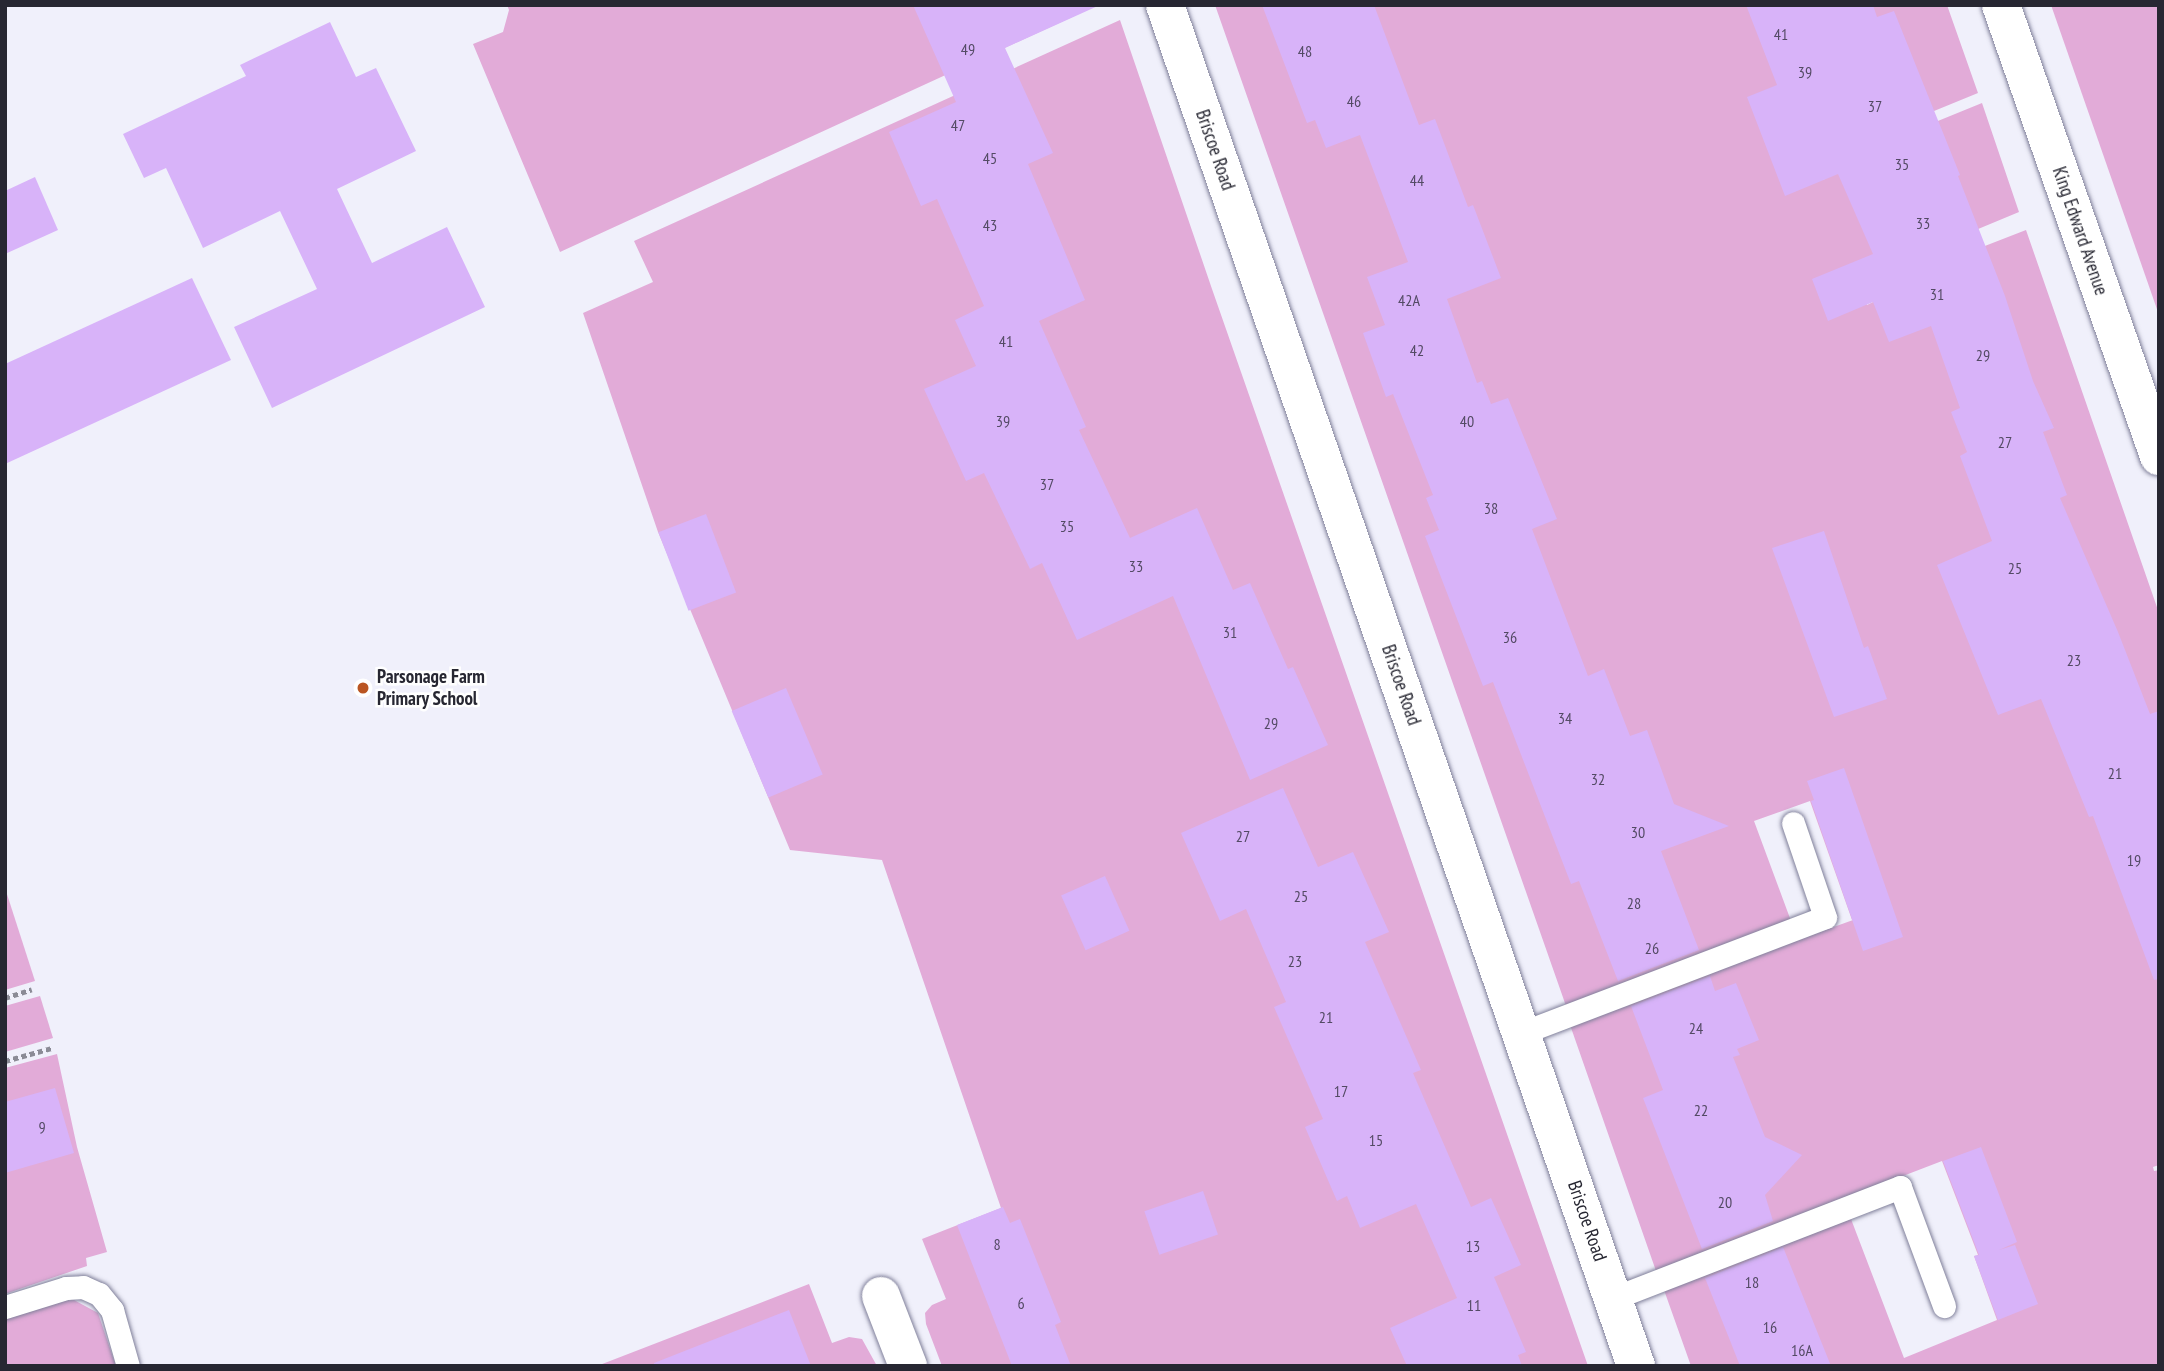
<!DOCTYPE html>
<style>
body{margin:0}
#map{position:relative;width:2164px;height:1371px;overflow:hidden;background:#f0f0fb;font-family:"PT Sans Narrow",sans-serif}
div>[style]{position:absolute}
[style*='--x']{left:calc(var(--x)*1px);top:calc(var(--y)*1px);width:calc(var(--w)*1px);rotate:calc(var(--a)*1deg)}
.green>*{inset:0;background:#e2abd8}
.building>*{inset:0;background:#d8b3f9;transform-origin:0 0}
.path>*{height:4.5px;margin-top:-2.25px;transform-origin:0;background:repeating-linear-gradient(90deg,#8b8b96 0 5px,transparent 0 8.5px)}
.roads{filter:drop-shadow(0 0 2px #80809a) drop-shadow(0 0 2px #80809a)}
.service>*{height:23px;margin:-11.5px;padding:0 11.5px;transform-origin:11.5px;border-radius:11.5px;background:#fff}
.minor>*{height:38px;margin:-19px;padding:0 19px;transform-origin:19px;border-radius:19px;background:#fff}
.dots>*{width:19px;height:19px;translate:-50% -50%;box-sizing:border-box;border:4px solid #fff;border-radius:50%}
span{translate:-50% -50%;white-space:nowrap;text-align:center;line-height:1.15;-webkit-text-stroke:5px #fff;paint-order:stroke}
.number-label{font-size:16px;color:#534a64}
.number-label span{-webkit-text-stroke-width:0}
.street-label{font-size:19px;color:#272732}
.poi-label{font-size:19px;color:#272732;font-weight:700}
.left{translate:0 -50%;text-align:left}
.frame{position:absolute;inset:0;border:7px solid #272732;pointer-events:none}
</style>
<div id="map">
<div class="green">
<i style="clip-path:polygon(507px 5px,1098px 5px,560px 252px,473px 44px,503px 32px,509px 10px)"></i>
<i style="clip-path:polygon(1215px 5px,1947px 5px,1978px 93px,1851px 145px,1847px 136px,1831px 141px,1807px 141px,1823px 180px,1854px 161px,1852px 156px,1982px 103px,2019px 212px,1894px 264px,1891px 258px,1851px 264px,1867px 305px,1873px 302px,1869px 291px,2026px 230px,2159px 613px,2159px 1165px,2153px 1167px,2154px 1171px,2159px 1170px,2159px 1366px,1691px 1366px,1664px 1290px,1851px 1219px,1904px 1358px,1997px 1320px,1974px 1256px,1978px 1255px,1942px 1161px,1656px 1271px,1569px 1022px,1892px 906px,1852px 920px,1810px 801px,1754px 821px,1791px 921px,1566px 1006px)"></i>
<i style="clip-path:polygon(2051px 5px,2159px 5px,2159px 315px)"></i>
<i style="clip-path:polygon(1120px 20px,1212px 289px,1588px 1366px,942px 1366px,926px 1324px,925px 1313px,932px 1305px,946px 1299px,922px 1239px,1001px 1208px,882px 860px,790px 850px,658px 532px,583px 313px,653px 282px,634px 241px)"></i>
<i style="clip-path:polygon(5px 888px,35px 981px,5px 990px)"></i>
<i style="clip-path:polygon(40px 996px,53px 1038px,5px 1052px,5px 1006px)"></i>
<i style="clip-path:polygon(57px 1054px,77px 1147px,107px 1252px,86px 1258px,87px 1266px,5px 1294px,5px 1068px)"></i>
<i style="clip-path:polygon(809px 1284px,832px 1343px,849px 1337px,862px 1339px,877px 1366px,597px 1366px)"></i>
<i style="clip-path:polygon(74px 1300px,98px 1313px,116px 1366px,5px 1366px,5px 1319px,59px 1301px)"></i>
</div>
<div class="building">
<i style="clip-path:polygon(913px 5px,1100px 5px,1005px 48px,1053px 153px,1028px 164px,1085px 300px,1039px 321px,1086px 427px,1079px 430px,1130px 538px,1197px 508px,1233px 590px,1250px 583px,1288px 669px,1293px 667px,1328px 745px,1250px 780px,1173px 596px,1077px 640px,1042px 563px,1030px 569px,984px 473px,966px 481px,924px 389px,976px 366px,955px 320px,984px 306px,937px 199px,921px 206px,889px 132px,956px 102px)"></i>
<i style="clip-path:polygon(1262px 5px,1374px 5px,1419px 125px,1435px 119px,1468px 207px,1473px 205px,1501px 278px,1447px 299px,1477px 383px,1482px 381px,1491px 404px,1508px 398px,1557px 519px,1532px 529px,1588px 676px,1604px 669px,1630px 736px,1647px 730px,1674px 804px,1729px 826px,1661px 851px,1699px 950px,1618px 981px,1579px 881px,1571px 884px,1493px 682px,1483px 686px,1425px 536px,1439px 530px,1426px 498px,1433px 495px,1393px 394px,1386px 397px,1363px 333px,1385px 325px,1367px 277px,1408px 262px,1360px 135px,1326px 148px,1315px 120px,1307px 123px)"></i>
<i style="clip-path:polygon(1746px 5px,1873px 5px,1877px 17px,1894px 11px,1960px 175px,1958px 176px,2005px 296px,2033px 381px,2054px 428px,2043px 432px,2067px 495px,2060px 498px,2118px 632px,2150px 714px,2159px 711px,2159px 979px,2154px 980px,2093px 816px,2089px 817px,2041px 699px,1998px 715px,1937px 565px,1992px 541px,1960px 456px,1967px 452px,1951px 412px,1960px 408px,1931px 326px,1889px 342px,1873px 302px,1828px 321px,1812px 279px,1873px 254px,1838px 174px,1785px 196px,1747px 97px,1777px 85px)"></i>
<i style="clip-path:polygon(330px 22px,356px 77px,376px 68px,416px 151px,337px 189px,372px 263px,447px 227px,485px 307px,272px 408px,234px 327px,317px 289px,280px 211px,203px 248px,166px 168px,144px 178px,123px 134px,246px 76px,240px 65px)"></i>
<i style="clip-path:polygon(35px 177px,58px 230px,5px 254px,5px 191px)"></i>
<i style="clip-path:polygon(192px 278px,231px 360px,5px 464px,5px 364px)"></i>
<i style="left:706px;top:514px;width:84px;height:51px;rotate:69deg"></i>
<i style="clip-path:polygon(1824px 531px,1864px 648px,1868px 646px,1887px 699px,1834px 717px,1772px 548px)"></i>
<i style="left:786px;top:688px;width:94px;height:59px;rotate:67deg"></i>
<i style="clip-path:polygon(1844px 768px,1903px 937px,1863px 951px,1811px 801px,1814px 800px,1807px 781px)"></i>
<i style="clip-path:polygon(1283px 788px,1318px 867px,1353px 852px,1389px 932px,1365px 942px,1421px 1070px,1413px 1073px,1471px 1207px,1491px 1198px,1521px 1265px,1494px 1277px,1526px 1352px,1518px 1355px,1522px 1366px,1407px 1366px,1390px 1328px,1457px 1298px,1416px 1204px,1360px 1228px,1347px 1196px,1337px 1201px,1305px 1127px,1323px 1119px,1274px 1007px,1286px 1002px,1246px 909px,1220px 921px,1181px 833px)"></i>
<i style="left:1105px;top:876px;width:60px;height:48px;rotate:66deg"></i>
<i style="clip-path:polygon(1710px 976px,1715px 991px,1736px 983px,1759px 1040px,1737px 1049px,1740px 1055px,1733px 1057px,1765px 1137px,1802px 1155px,1765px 1195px,1773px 1221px,1702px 1249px,1643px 1098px,1663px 1090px,1631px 1006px)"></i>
<i style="clip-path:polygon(55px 1088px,74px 1153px,5px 1173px,5px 1102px)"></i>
<i style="clip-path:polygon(1981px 1147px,2017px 1242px,1999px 1250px,2015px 1245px,2038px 1304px,1998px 1320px,1974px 1256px,1979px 1255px,1943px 1161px)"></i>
<i style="left:1203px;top:1191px;width:46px;height:62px;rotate:71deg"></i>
<i style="clip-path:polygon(1003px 1207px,1010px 1223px,1020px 1219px,1061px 1322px,1055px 1325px,1071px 1366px,1012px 1366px,957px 1225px)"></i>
<i style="clip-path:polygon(1783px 1247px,1800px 1289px,1831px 1366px,1740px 1366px,1731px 1343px,1705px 1278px)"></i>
<i style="clip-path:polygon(789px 1310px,811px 1366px,654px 1366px,654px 1363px)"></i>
</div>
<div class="path">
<i style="--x:5;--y:998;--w:28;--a:-18"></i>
<i style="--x:5;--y:1061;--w:49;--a:-15.5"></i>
</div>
<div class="roads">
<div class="service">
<i style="--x:1522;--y:1033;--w:324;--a:-20.9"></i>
<i style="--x:1825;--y:917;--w:99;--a:-108.8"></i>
<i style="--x:1614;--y:1298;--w:307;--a:-21.2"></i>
<i style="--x:1900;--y:1187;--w:127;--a:69.7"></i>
<i style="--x:5;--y:1307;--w:64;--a:-17.3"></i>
<i style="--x:66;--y:1288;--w:17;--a:-3"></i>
<i style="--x:83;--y:1287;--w:17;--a:24"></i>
<i style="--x:99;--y:1294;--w:21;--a:51"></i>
<i style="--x:112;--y:1310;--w:58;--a:74.1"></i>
</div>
<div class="minor">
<i style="--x:1165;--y:5;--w:1440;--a:70.91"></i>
<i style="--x:2001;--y:5;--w:478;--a:70.7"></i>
<i style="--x:881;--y:1296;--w:75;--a:68.9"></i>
</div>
</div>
<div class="dots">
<i style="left:363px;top:688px;background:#ba5522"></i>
</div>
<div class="number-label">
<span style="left:1781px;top:34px">41</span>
<span style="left:968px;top:49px">49</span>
<span style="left:1305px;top:51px">48</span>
<span style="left:1805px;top:72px">39</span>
<span style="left:1354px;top:101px">46</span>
<span style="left:1875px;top:106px">37</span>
<span style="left:958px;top:125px">47</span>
<span style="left:990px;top:158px">45</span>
<span style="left:1902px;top:164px">35</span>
<span style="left:1417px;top:180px">44</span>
<span style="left:1923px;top:223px">33</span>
<span style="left:990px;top:225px">43</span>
<span style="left:1937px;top:294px">31</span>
<span style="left:1409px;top:300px">42A</span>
<span style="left:1006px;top:341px">41</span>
<span style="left:1417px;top:350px">42</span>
<span style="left:1983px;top:355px">29</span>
<span style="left:1003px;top:421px">39</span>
<span style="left:1467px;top:421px">40</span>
<span style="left:2005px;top:442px">27</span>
<span style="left:1047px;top:484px">37</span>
<span style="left:1491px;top:508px">38</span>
<span style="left:1067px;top:526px">35</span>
<span style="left:1136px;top:566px">33</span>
<span style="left:2015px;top:568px">25</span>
<span style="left:1230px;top:632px">31</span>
<span style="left:1510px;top:637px">36</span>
<span style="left:2074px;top:660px">23</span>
<span style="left:1565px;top:718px">34</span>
<span style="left:1271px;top:723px">29</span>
<span style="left:2115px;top:773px">21</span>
<span style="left:1598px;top:779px">32</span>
<span style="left:1638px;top:832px">30</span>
<span style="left:1243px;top:836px">27</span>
<span style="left:2134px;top:860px">19</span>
<span style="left:1301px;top:896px">25</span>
<span style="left:1634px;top:903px">28</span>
<span style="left:1652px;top:948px">26</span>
<span style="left:1295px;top:961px">23</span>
<span style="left:1326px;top:1017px">21</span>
<span style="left:1696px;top:1028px">24</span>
<span style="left:1341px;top:1091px">17</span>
<span style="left:1701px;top:1110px">22</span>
<span style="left:42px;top:1127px">9</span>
<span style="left:1376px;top:1140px">15</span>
<span style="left:1725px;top:1202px">20</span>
<span style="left:997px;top:1244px">8</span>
<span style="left:1473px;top:1246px">13</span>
<span style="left:1752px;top:1282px">18</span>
<span style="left:1021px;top:1303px">6</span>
<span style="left:1474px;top:1305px">11</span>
<span style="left:1770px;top:1327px">16</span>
<span style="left:1802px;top:1350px">16A</span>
</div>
<div class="street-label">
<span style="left:1215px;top:150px;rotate:71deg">Briscoe Road</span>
<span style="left:2080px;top:231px;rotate:71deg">King Edward Avenue</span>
<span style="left:1401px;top:685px;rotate:71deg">Briscoe Road</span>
<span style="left:1587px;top:1221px;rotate:71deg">Briscoe Road</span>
</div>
<div class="poi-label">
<span class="left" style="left:377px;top:688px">Parsonage Farm<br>Primary School</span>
</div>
<div class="frame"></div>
</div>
